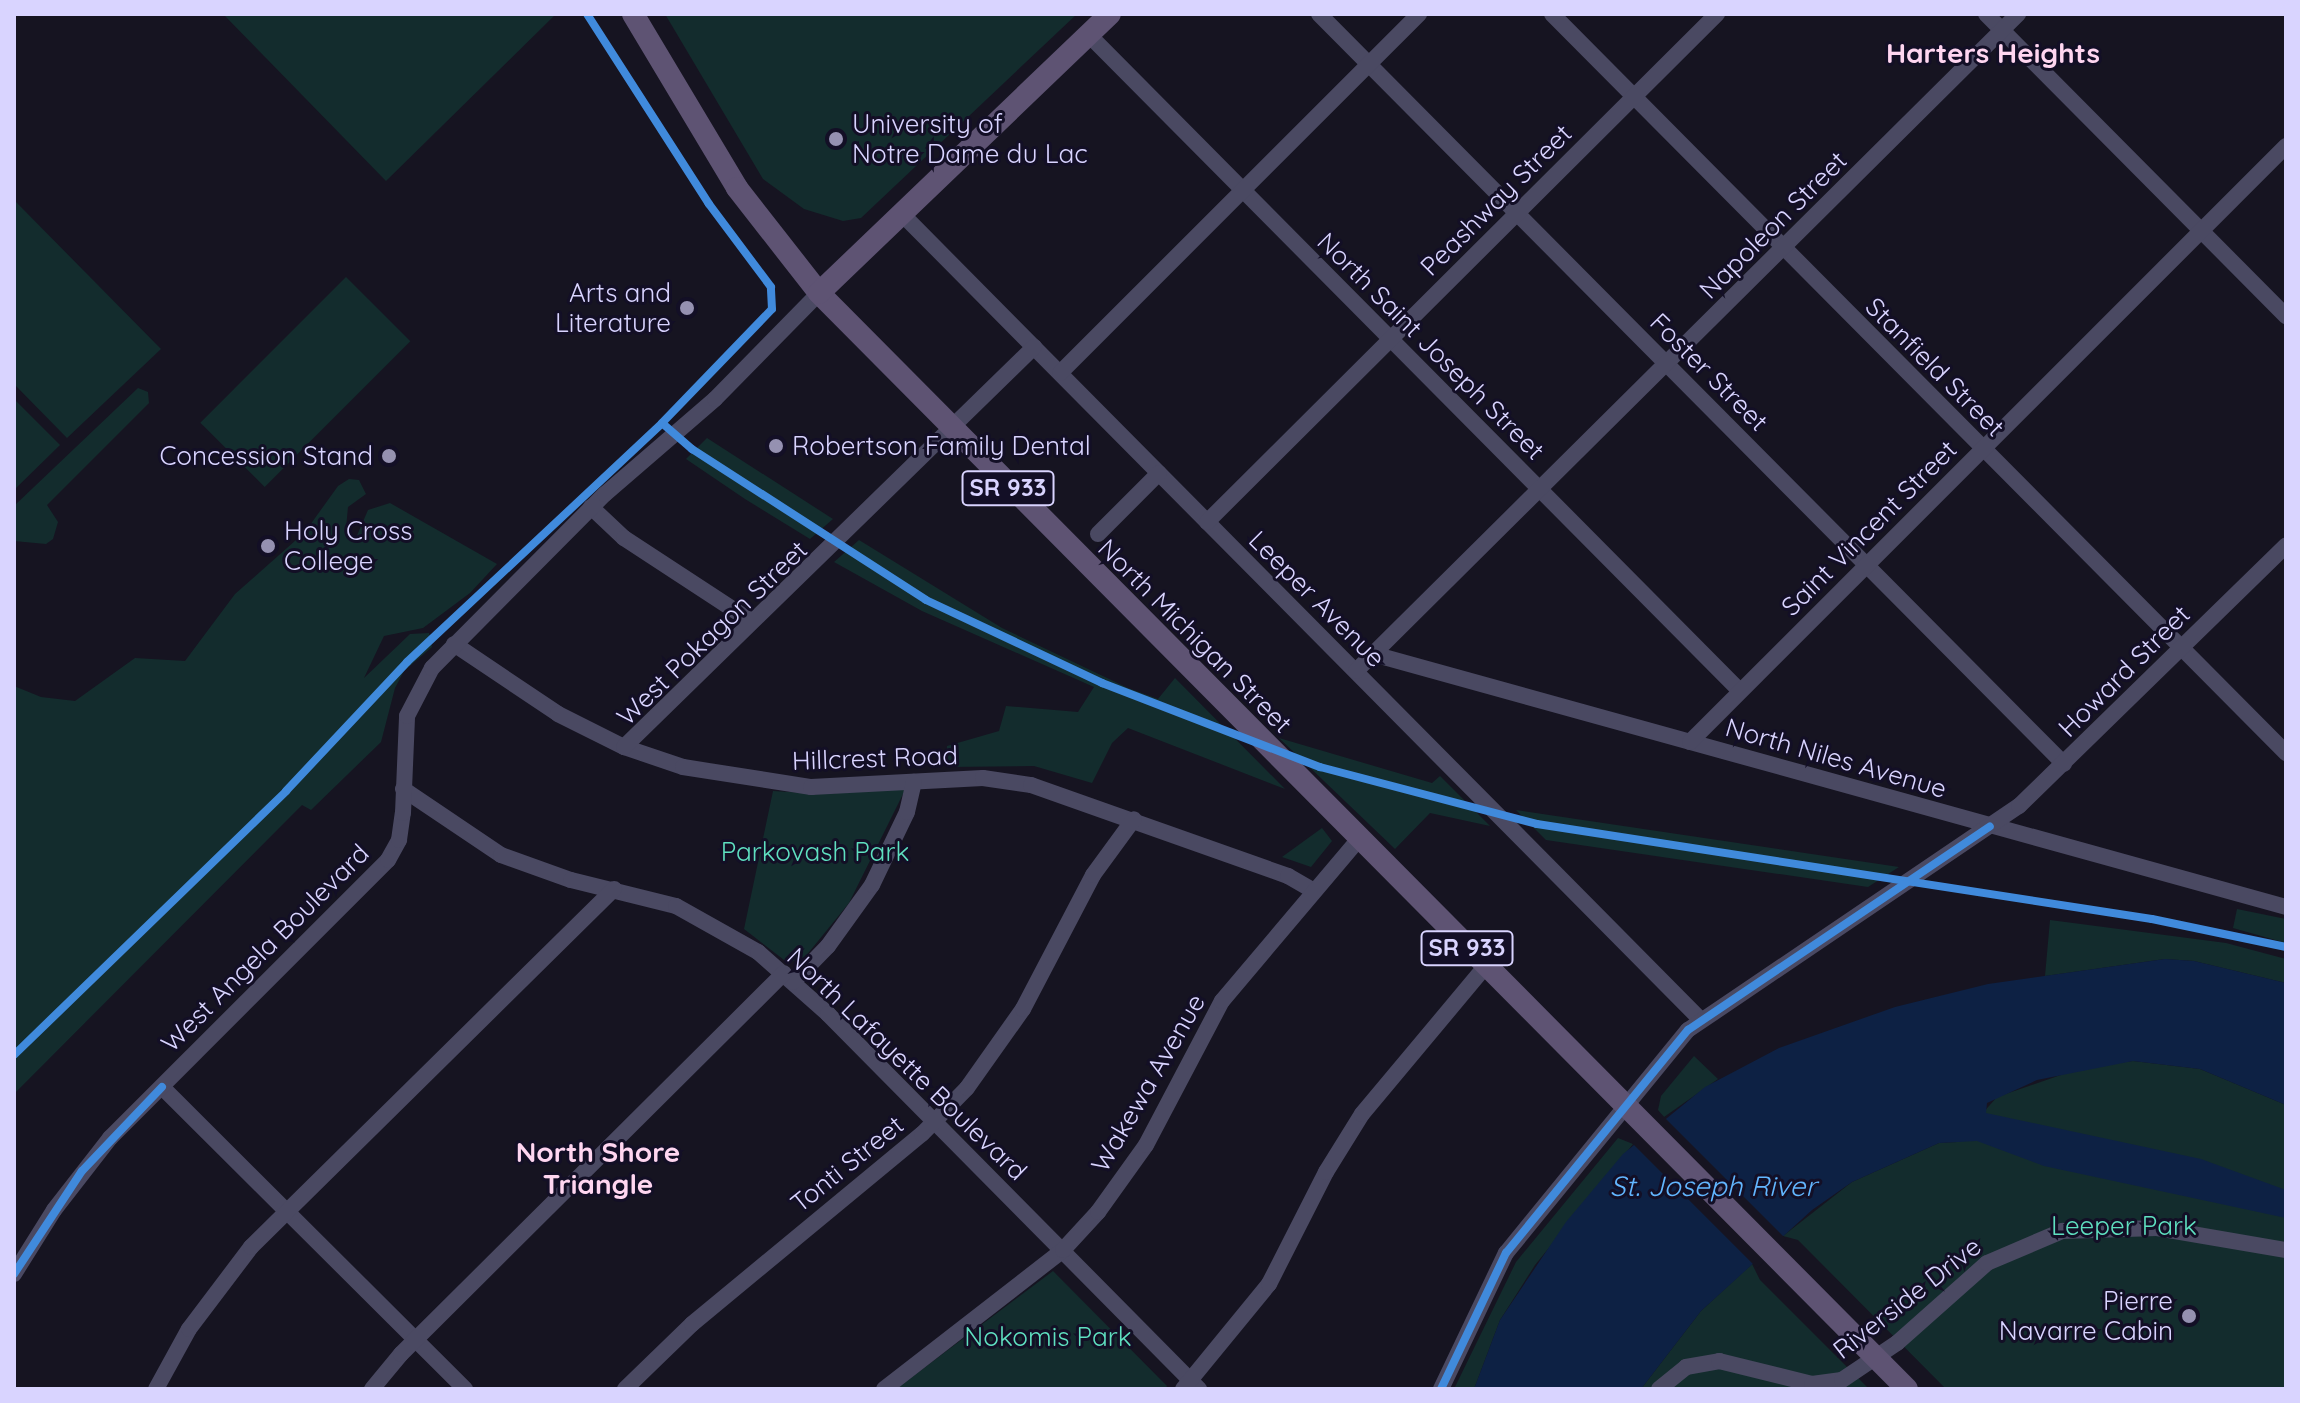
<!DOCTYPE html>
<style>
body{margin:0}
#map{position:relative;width:2300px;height:1403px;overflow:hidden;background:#161421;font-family:Quicksand,sans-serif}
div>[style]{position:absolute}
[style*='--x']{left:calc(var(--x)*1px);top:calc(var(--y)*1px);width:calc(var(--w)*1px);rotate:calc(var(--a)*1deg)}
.green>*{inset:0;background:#132c2d;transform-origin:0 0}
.water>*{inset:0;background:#0d2144}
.pier>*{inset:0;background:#161421;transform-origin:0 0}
.minor>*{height:16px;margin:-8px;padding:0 8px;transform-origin:8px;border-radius:8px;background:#4a4962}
.major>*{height:22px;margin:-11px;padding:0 11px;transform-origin:11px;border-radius:11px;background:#5e5373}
.cycleway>*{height:8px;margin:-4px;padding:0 4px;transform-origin:4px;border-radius:4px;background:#408adc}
.dots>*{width:22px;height:22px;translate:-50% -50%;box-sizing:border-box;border:4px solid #130f26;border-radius:50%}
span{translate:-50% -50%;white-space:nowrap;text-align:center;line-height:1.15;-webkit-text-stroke:6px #130f26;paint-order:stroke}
.shield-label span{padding:2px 6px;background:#130f26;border:2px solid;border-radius:6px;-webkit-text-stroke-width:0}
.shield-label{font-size:24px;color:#d9d4ff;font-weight:700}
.poi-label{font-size:26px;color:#d9d4ff}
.left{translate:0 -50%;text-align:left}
.right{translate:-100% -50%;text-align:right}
.street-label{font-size:26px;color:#d9d4ff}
.park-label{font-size:26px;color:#5fe0c0}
.neighbourhood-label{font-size:28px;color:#ffd6f0;font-weight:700}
.water-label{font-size:28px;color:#62b6ff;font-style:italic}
.frame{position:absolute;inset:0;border:16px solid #d9d4ff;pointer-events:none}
</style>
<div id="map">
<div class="green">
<i style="clip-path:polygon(223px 14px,556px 14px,386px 181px)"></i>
<i style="clip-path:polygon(665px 14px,1077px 14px,861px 218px,843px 221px,804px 209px,763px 179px)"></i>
<i style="clip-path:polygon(16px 202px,161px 349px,67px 438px,14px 384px)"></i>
<i style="left:346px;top:277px;width:91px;height:206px;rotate:45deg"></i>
<i style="clip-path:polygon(138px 388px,148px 392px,149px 403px,47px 505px,58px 522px,53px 539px,46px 544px,14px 541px,14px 506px)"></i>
<i style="clip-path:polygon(14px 399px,60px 445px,14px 490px)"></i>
<i style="clip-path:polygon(707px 438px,833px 519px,810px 539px,745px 499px,686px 459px)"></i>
<i style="clip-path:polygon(349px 479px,359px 480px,366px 494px,348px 507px,346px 529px,355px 540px,368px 510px,390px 503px,497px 564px,470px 593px,423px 628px,384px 636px,364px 678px,410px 634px,429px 633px,432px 647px,404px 671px,395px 688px,381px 742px,311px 810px,302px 805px,14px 1094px,14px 686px,41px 697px,75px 701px,135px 658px,185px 661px,235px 594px,305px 532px,338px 486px)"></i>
<i style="clip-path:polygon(859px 540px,1002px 628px,1128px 688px,1158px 699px,1175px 678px,1285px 789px,1128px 728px,1112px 743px,1092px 783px,1034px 766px,946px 767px,947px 746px,999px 731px,1006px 706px,1078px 712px,1094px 687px,922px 611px,834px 562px)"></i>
<i style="clip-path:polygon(1279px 738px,1432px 783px,1440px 776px,1490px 826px,1430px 813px,1395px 849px)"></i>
<i style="clip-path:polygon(906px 788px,849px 903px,805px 957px,788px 963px,744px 929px,773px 791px,823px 794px)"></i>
<i style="clip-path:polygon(1516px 810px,1899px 867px,1868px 887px,1546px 840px)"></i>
<i style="clip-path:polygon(1322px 828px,1332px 841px,1311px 867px,1282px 857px)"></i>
<i style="clip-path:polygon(2237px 909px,2286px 919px,2286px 943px,2233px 928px)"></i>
<i style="clip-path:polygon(2050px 920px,2226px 943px,2286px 959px,2286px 983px,2194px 961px,2165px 959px,2045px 976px)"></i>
<i style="clip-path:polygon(1694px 1056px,1718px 1079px,1664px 1117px,1658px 1110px,1661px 1096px)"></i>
<i style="clip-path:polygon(2133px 1061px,2200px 1069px,2286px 1105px,2286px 1389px,1946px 1389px,1798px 1240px,1783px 1236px,1852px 1182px,1939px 1143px,1957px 1142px,1997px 1097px,2081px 1068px)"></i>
<i style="clip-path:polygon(1618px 1138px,1633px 1144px,1535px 1265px,1500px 1320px,1474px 1389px,1454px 1389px,1516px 1262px)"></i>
<i style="clip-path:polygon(1752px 1264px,1760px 1280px,1869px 1389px,1641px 1389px,1701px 1311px)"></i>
<i style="clip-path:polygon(1053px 1271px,1167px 1386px,1165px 1389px,896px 1389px)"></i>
</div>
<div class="water">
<i style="clip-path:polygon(2165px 959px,2194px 961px,2286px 983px,2286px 1105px,2200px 1069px,2133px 1061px,2037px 1080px,1987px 1103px,1986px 1113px,2201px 1159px,2286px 1190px,2286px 1218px,2044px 1166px,1977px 1141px,1939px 1143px,1852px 1182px,1812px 1210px,1701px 1311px,1641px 1389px,1474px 1389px,1500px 1320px,1566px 1222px,1623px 1154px,1705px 1087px,1779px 1048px,1895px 1007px,1988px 984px)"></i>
</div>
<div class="pier">
<i style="left:1661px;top:1114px;width:177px;height:41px;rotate:45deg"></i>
</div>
<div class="minor">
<i style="--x:1319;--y:14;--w:1057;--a:45.19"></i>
<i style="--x:1552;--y:14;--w:1042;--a:45.19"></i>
<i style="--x:1986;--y:14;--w:426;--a:45.2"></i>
<i style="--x:1089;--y:35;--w:924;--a:45.22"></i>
<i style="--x:900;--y:212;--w:1136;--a:45.25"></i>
<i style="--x:1060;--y:373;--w:508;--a:-45"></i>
<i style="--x:591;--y:507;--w:45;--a:43.2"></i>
<i style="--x:624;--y:538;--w:152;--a:33.2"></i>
<i style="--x:1207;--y:522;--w:720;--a:-44.89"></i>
<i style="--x:1098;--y:534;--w:86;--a:-45"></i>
<i style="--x:454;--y:644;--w:125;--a:33.9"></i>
<i style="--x:558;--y:714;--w:74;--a:26.6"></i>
<i style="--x:624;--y:747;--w:62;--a:18.7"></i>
<i style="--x:683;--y:767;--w:130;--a:8.9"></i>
<i style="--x:811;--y:787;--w:172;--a:-3"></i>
<i style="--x:983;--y:778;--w:49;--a:8.3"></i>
<i style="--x:1031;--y:785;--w:273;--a:19.5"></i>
<i style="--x:1288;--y:876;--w:28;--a:30"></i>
<i style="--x:1373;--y:654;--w:947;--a:15.49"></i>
<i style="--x:1356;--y:671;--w:933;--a:-44.78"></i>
<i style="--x:1690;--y:742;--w:843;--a:-45"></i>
<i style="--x:624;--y:747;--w:573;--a:-44.29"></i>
<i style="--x:403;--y:789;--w:118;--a:34"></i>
<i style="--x:501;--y:855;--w:74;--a:19.7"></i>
<i style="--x:571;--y:880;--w:108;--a:13.9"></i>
<i style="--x:676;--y:906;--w:94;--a:29.3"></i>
<i style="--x:758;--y:952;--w:94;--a:41.5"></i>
<i style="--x:828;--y:1014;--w:528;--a:45.31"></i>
<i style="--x:793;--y:982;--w:50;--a:-45.8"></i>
<i style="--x:828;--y:946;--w:75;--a:-54.2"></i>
<i style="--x:872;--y:885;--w:81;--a:-64.4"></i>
<i style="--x:907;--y:812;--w:31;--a:-77"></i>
<i style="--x:162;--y:1087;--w:428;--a:44.9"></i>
<i style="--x:14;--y:1274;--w:75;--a:-58"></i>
<i style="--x:54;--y:1210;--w:91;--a:-52.1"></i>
<i style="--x:110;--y:1138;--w:393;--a:-45"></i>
<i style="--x:388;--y:860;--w:23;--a:-61"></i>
<i style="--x:399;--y:840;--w:27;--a:-82"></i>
<i style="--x:403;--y:813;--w:97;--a:-87.6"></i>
<i style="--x:407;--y:716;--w:54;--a:-62.5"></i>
<i style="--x:432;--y:668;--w:245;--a:-45.2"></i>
<i style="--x:605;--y:494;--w:145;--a:-40.8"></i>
<i style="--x:715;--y:399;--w:148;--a:-45.5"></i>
<i style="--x:156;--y:1389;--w:68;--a:-61.2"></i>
<i style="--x:189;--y:1329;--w:103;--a:-52.9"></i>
<i style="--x:251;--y:1247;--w:510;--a:-44.6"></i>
<i style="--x:372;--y:1389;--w:45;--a:-50.4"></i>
<i style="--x:401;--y:1354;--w:540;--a:-44.85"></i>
<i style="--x:625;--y:1389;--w:93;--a:-44.1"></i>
<i style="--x:692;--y:1324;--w:298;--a:-39.6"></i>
<i style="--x:922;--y:1134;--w:64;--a:-45.6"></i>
<i style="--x:967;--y:1088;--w:97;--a:-54.7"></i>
<i style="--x:1023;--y:1009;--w:151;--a:-62.4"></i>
<i style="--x:1093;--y:875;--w:69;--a:-53.8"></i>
<i style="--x:884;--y:1389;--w:227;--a:-37.8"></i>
<i style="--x:1063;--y:1250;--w:52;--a:-47.4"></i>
<i style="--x:1098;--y:1212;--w:82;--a:-54.4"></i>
<i style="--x:1146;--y:1145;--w:163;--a:-62.2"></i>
<i style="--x:1222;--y:1001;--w:211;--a:-49.8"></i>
<i style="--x:1183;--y:1389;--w:136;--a:-50.7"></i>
<i style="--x:1269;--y:1284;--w:126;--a:-63"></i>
<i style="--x:1326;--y:1172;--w:68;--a:-58.2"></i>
<i style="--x:1362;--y:1114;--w:192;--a:-50.1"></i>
<i style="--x:1441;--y:1389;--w:151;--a:-64.5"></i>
<i style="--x:1506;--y:1253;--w:288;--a:-50.8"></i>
<i style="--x:1688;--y:1030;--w:400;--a:-34.1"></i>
<i style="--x:2019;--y:806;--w:373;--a:-44.3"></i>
<i style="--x:1659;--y:1389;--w:35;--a:-39"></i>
<i style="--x:1686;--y:1367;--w:34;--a:-10"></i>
<i style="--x:1719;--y:1361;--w:96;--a:13.9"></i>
<i style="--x:1812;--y:1384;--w:30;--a:-8"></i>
<i style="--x:1842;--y:1380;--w:66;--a:-33.9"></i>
<i style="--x:1897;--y:1343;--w:120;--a:-41.6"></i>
<i style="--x:1987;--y:1263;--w:82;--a:-23.1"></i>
<i style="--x:2062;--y:1231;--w:95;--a:-1.8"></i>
<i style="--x:2157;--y:1228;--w:131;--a:9.7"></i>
</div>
<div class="major">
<i style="--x:633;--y:14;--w:203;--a:59.1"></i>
<i style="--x:737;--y:188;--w:133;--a:52"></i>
<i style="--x:819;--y:293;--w:1544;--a:45.21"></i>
<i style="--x:819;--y:293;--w:403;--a:-43.8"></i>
</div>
<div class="cycleway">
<i style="--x:662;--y:423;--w:40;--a:41"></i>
<i style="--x:692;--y:449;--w:278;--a:32.8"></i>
<i style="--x:926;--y:600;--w:195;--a:25.2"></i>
<i style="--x:1102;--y:683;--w:234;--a:21.1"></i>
<i style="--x:1320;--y:767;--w:224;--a:14.7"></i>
<i style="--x:1537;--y:824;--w:622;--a:8.78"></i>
<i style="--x:2152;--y:919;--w:137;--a:11.8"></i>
<i style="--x:14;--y:1055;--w:379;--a:-44.1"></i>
<i style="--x:286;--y:791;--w:177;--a:-46.8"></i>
<i style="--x:407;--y:662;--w:349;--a:-43.1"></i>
<i style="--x:662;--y:423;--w:158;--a:-46"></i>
<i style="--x:772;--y:309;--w:22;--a:-93"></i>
<i style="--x:771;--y:287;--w:104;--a:-126.8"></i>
<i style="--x:709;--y:204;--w:226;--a:-122.7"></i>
<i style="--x:14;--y:1274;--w:123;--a:-56.6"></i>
<i style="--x:82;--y:1171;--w:116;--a:-46.4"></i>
<i style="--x:1441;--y:1389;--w:151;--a:-64.5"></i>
<i style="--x:1506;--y:1253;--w:288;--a:-50.8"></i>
<i style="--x:1688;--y:1030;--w:364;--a:-34"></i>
</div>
<div class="dots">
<i style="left:836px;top:139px;background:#9591b1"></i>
<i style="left:687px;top:308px;background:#9591b1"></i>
<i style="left:776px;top:446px;background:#9591b1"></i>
<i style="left:389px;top:456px;background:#9591b1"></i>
<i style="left:268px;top:546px;background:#9591b1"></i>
<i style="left:2189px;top:1316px;background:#9591b1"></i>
</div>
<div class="shield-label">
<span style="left:1008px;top:488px">SR 933</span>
<span style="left:1467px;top:948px">SR 933</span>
</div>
<div class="poi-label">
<span class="left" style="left:852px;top:139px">University of<br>Notre Dame du Lac</span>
<span class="right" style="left:671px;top:308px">Arts and<br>Literature</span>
<span class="left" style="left:792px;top:446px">Robertson Family Dental</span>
<span class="right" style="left:373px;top:456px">Concession Stand</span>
<span class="left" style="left:284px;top:546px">Holy Cross<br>College</span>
<span class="right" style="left:2173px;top:1316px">Pierre<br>Navarre Cabin</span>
</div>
<div class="street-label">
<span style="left:1496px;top:200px;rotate:-45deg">Peashway Street</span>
<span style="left:1773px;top:225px;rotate:-45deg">Napoleon Street</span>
<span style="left:1431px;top:346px;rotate:45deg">North Saint Joseph Street</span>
<span style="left:1935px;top:367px;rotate:45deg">Stanfield Street</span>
<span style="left:1709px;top:372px;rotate:45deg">Foster Street</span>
<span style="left:1869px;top:528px;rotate:-45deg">Saint Vincent Street</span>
<span style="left:1317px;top:599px;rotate:45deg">Leeper Avenue</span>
<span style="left:712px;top:633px;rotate:-44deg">West Pokagon Street</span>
<span style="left:1195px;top:636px;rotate:45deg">North Michigan Street</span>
<span style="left:2124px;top:671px;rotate:-45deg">Howard Street</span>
<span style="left:875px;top:758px;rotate:-2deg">Hillcrest Road</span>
<span style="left:1836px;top:758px;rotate:16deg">North Niles Avenue</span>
<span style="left:265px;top:948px;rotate:-45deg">West Angela Boulevard</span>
<span style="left:907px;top:1064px;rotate:44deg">North Lafayette Boulevard</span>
<span style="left:1148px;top:1083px;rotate:-60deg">Wakewa Avenue</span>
<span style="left:847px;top:1164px;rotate:-39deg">Tonti Street</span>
<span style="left:1907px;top:1298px;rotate:-38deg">Riverside Drive</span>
</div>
<div class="park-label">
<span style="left:815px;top:852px">Parkovash Park</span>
<span style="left:2124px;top:1226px">Leeper Park</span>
<span style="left:1048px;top:1337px">Nokomis Park</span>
</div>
<div class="neighbourhood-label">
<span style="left:1993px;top:53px">Harters Heights</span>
<span style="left:598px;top:1168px">North Shore<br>Triangle</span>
</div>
<div class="water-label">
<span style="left:1713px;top:1186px">St. Joseph River</span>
</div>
<div class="frame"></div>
</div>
